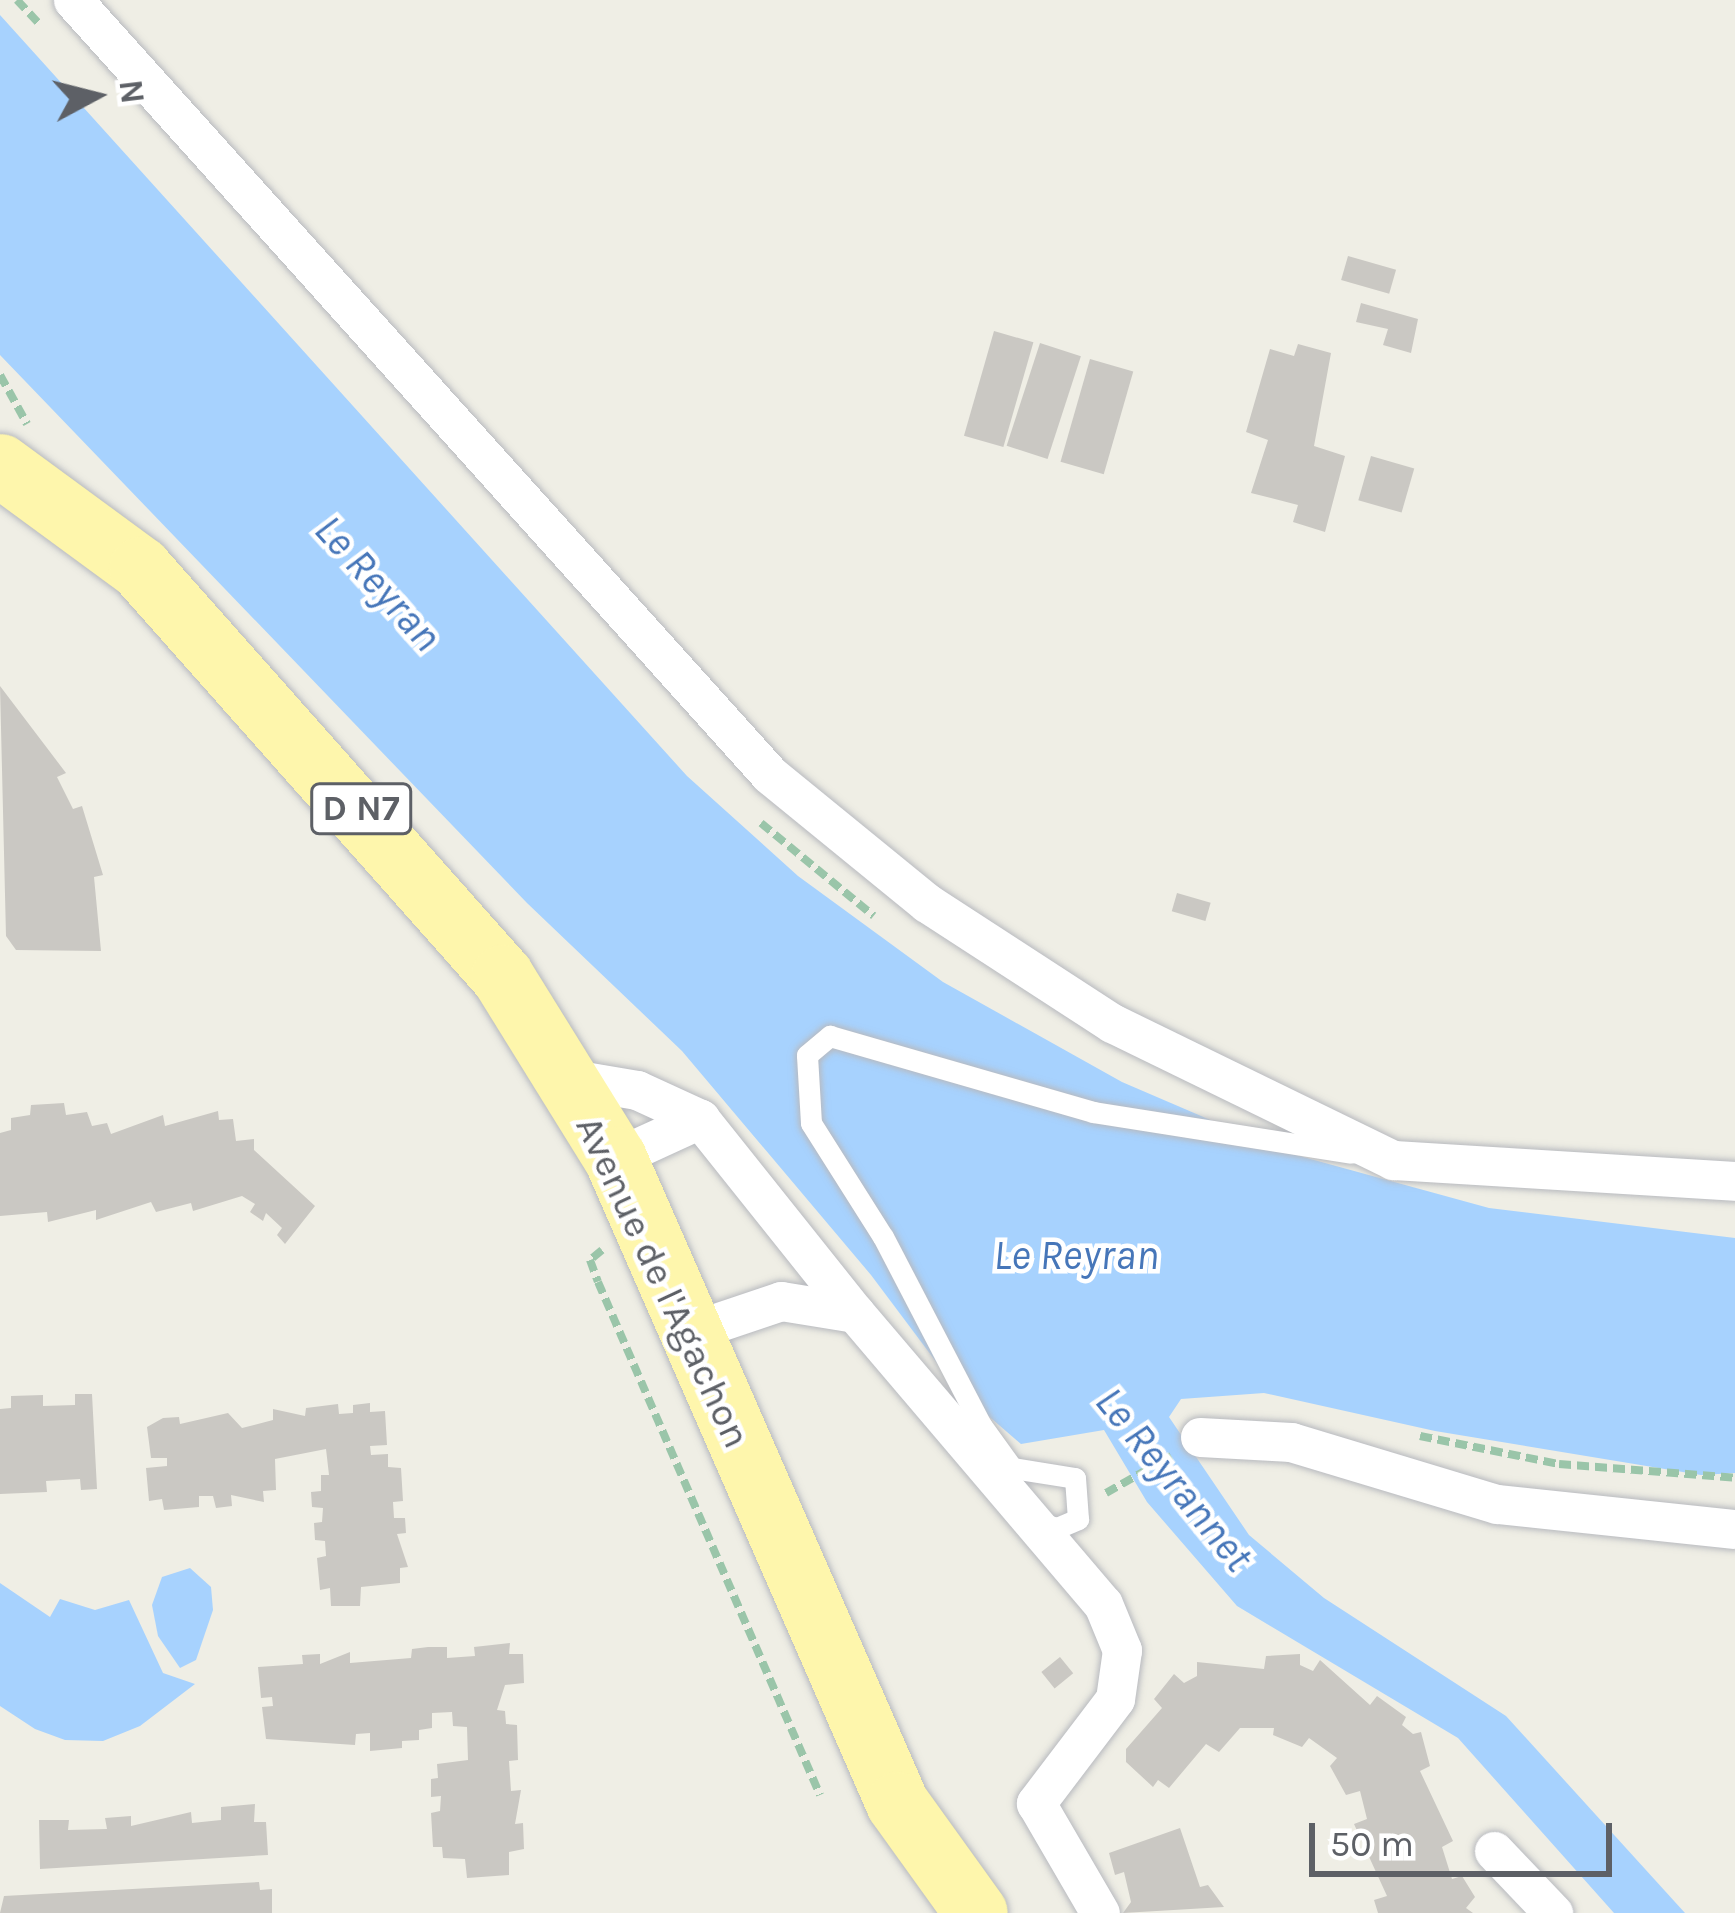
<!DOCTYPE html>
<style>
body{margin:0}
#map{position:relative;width:1735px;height:1913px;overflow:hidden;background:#efeee5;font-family:Karla,sans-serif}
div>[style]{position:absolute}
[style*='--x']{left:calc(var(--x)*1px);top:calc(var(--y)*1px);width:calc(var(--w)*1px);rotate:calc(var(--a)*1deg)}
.water>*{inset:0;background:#a7d2fe}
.building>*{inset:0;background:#cac8c3;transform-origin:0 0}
.path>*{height:8px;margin-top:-4px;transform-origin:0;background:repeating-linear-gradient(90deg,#9ac5a9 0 12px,transparent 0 18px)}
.roads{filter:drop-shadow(0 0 3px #b8babf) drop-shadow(0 0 3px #b8babf)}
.service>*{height:21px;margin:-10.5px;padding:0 10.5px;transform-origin:10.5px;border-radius:10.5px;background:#fff}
.minor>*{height:39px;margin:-19.5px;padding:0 19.5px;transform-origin:19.5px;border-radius:19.5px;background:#fff}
.primary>*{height:63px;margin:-31.5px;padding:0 31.5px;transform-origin:31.5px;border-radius:31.5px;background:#fef6ac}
span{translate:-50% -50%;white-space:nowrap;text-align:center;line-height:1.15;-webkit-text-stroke:9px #fff;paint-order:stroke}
.shield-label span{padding:3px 9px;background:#fff;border:3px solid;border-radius:9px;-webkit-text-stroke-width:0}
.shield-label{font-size:36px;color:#5d6066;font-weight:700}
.street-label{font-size:39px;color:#5d6066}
.water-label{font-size:42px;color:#4676b9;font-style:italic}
.north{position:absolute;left:36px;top:36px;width:120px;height:120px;-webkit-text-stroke:9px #fff;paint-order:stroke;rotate:83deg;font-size:33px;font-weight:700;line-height:48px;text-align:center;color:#5d6066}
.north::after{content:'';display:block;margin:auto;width:42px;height:54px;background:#5d6066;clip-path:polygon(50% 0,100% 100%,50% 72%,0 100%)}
.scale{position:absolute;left:1309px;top:1823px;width:303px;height:54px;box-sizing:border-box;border:6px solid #5d6066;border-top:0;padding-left:15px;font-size:36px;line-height:42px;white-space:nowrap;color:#5d6066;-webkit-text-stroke:9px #fff;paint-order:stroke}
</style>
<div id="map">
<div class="water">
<i style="clip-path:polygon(0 15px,687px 776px,798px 876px,943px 982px,1122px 1082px,1285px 1152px,1489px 1208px,1735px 1238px,1735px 1473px,1701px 1475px,1435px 1431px,1264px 1393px,1181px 1399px,1169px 1417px,1249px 1535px,1324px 1598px,1506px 1716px,1685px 1913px,1614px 1913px,1458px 1738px,1237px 1606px,1147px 1502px,1104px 1430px,1021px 1444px,955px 1387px,871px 1275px,682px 1051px,527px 903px,0 355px)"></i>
<i style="clip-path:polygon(190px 1568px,211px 1587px,213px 1610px,196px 1660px,180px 1668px,158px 1636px,152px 1605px,162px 1577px)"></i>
<i style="clip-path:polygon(0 1583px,50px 1617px,60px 1599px,95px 1610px,129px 1600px,163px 1673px,195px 1684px,140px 1726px,103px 1741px,65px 1740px,35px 1729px,0 1706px)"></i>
</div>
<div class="building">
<i style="left:1348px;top:256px;width:50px;height:25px;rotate:16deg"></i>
<i style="clip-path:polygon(1361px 303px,1418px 319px,1411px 353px,1383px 345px,1388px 329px,1356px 322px)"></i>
<i style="left:994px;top:331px;width:41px;height:109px;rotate:16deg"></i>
<i style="left:1040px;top:343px;width:43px;height:108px;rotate:18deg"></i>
<i style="clip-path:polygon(1298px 344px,1331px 353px,1314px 446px,1345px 456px,1325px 532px,1293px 522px,1298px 505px,1251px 493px,1268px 440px,1246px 432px,1270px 349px,1294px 356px)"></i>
<i style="left:1090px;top:359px;width:45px;height:107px;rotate:16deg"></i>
<i style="left:1371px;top:456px;width:45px;height:46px;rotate:16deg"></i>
<i style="clip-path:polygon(0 686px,66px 773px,57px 777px,73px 809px,82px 806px,103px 875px,94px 877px,101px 951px,16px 950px,6px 936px)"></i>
<i style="left:1177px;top:893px;width:35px;height:19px;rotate:16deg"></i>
<i style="clip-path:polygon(64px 1103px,66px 1115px,87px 1112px,92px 1126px,107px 1123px,111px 1134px,163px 1115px,165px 1126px,218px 1111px,219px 1120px,233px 1119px,236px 1141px,254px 1139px,254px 1150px,315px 1206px,285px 1244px,277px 1235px,282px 1228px,266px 1213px,263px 1221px,250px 1212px,255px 1204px,242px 1196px,193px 1211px,191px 1203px,156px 1212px,151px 1202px,96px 1220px,96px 1210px,48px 1222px,47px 1212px,0 1216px,0 1133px,11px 1130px,11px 1118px,30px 1115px,31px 1105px)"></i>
<i style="clip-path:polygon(75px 1394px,92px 1394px,97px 1489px,81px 1490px,80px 1479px,46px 1481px,47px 1492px,0 1494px,0 1409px,11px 1408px,11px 1396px,43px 1395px,43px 1406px,75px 1405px)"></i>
<i style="clip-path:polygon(370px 1403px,370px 1412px,385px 1411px,387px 1445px,370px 1446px,371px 1455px,388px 1454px,388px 1467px,401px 1468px,403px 1501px,393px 1502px,394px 1518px,405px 1518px,406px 1533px,397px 1534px,408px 1567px,400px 1568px,400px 1583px,361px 1587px,360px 1606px,331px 1606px,330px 1588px,320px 1590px,317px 1558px,326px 1556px,325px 1541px,315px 1540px,314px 1523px,322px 1522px,323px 1508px,312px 1507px,311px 1492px,321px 1491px,321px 1475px,329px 1475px,326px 1449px,275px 1459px,276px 1490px,263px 1491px,264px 1502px,231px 1495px,232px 1506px,216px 1508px,213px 1496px,199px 1496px,199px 1507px,164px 1510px,162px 1499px,149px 1501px,146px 1468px,167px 1466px,167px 1458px,151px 1458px,147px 1427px,163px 1418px,179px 1417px,180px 1424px,228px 1413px,242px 1428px,273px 1420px,273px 1409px,305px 1416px,306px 1408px,338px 1404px,339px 1414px,353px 1413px,353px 1405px)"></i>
<i style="clip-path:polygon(510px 1643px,509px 1654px,523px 1654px,524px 1683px,505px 1685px,497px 1710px,505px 1711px,506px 1724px,517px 1725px,518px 1760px,509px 1761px,511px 1791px,521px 1790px,515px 1824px,523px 1823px,524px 1849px,509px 1852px,509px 1875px,467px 1878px,465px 1859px,443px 1858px,442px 1847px,433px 1847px,431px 1813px,440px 1811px,441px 1796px,431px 1797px,431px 1779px,438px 1778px,437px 1764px,468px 1760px,467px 1727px,453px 1726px,452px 1712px,432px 1713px,432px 1728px,419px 1730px,419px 1740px,402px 1741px,402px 1748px,370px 1751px,370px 1733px,356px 1734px,355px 1745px,266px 1739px,262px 1707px,273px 1706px,272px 1697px,261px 1698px,258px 1667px,303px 1664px,302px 1655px,320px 1654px,320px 1664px,350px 1652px,350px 1663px,411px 1658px,412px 1649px,428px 1647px,447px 1647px,447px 1658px,475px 1656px,474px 1647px)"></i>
<i style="clip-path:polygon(1300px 1654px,1300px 1665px,1313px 1671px,1320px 1660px,1370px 1705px,1377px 1696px,1406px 1717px,1402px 1725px,1413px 1734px,1421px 1732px,1430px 1766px,1420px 1771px,1453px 1841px,1442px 1847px,1452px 1879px,1462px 1876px,1475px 1897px,1466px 1908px,1473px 1913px,1378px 1913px,1374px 1900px,1387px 1896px,1354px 1824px,1367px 1819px,1360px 1791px,1346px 1795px,1330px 1766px,1337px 1758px,1309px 1738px,1302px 1747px,1273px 1735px,1274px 1728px,1240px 1728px,1219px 1752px,1206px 1744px,1169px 1788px,1158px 1780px,1153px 1787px,1126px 1762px,1126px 1749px,1162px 1708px,1154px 1699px,1174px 1674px,1184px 1683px,1197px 1676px,1197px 1662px,1264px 1669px,1266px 1656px)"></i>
<i style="left:1060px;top:1657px;width:21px;height:24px;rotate:51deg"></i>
<i style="clip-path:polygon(255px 1804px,254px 1822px,266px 1822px,268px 1855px,40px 1869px,39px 1820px,69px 1820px,68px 1830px,107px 1829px,105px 1818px,131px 1816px,131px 1826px,191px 1812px,192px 1823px,221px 1820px,221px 1807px)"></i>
<i style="clip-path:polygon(1180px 1828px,1200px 1887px,1208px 1885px,1224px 1907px,1123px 1913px,1131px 1902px,1124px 1872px,1115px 1875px,1109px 1853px)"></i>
<i style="clip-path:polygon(259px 1882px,260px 1890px,272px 1889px,272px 1913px,0 1913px,4px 1896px)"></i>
</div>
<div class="path">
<i style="--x:17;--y:0;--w:33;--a:47"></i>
<i style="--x:0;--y:375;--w:56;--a:61.1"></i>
<i style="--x:761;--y:823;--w:146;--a:39.5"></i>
<i style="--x:602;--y:1250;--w:16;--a:140"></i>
<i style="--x:590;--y:1260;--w:23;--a:70"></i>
<i style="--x:598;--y:1282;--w:559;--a:66.6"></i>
<i style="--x:1420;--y:1436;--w:142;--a:11.4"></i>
<i style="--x:1559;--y:1464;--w:177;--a:4.5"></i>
<i style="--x:1106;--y:1493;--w:75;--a:-29.6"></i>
</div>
<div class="roads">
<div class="service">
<i style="--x:1038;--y:1522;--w:20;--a:18"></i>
<i style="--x:1057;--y:1528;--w:23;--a:-23"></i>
<i style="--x:1078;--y:1519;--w:41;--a:-94.2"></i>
<i style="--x:1075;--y:1478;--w:64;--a:-171"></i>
<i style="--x:1012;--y:1468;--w:53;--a:-125.8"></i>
<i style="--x:981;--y:1425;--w:212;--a:-117.5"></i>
<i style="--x:883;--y:1237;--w:135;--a:-122.3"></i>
<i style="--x:811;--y:1123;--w:68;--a:-93.4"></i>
<i style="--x:807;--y:1055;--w:30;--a:-40"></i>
<i style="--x:830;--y:1036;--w:274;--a:16.1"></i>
<i style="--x:1093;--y:1112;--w:261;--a:9"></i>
</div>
<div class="minor">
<i style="--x:73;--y:0;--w:1042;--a:48.03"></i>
<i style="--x:770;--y:775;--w:203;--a:39.2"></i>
<i style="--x:927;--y:903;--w:221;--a:33"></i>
<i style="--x:1112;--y:1023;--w:313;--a:26"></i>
<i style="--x:1393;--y:1160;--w:343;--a:3.5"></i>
<i style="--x:566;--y:1078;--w:72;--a:9.6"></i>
<i style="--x:637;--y:1090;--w:69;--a:24.7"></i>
<i style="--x:615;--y:1158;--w:94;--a:-24.6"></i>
<i style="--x:700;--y:1119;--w:248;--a:51.4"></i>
<i style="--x:692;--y:1331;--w:94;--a:-18.6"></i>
<i style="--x:781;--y:1301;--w:75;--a:9.2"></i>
<i style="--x:855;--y:1313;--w:382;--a:49.6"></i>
<i style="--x:1103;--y:1604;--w:50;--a:67.6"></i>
<i style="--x:1122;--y:1650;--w:49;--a:98.1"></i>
<i style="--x:1115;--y:1699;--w:131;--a:127.2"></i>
<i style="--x:1036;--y:1803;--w:127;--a:59.8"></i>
<i style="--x:1200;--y:1437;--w:91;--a:3.1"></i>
<i style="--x:1291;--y:1442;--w:215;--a:16.8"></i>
<i style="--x:1497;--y:1504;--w:239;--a:6"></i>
<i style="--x:1494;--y:1851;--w:86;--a:46.4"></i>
</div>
<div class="primary">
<i style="--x:0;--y:465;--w:174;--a:36.3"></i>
<i style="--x:140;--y:568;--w:545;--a:48.42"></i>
<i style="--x:502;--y:976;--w:214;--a:58.2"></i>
<i style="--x:615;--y:1158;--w:704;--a:66.38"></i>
<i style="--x:897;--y:1803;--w:135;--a:54.3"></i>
</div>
</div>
<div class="shield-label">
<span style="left:361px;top:809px">D N7</span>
</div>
<div class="street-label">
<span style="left:663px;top:1282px;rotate:65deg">Avenue de l'Agachon</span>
</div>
<div class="water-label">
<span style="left:378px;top:583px;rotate:48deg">Le Reyran</span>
<span style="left:1076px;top:1255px">Le Reyran</span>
<span style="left:1174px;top:1479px;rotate:51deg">Le Reyrannet</span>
</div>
<div class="north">N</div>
<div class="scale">50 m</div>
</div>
